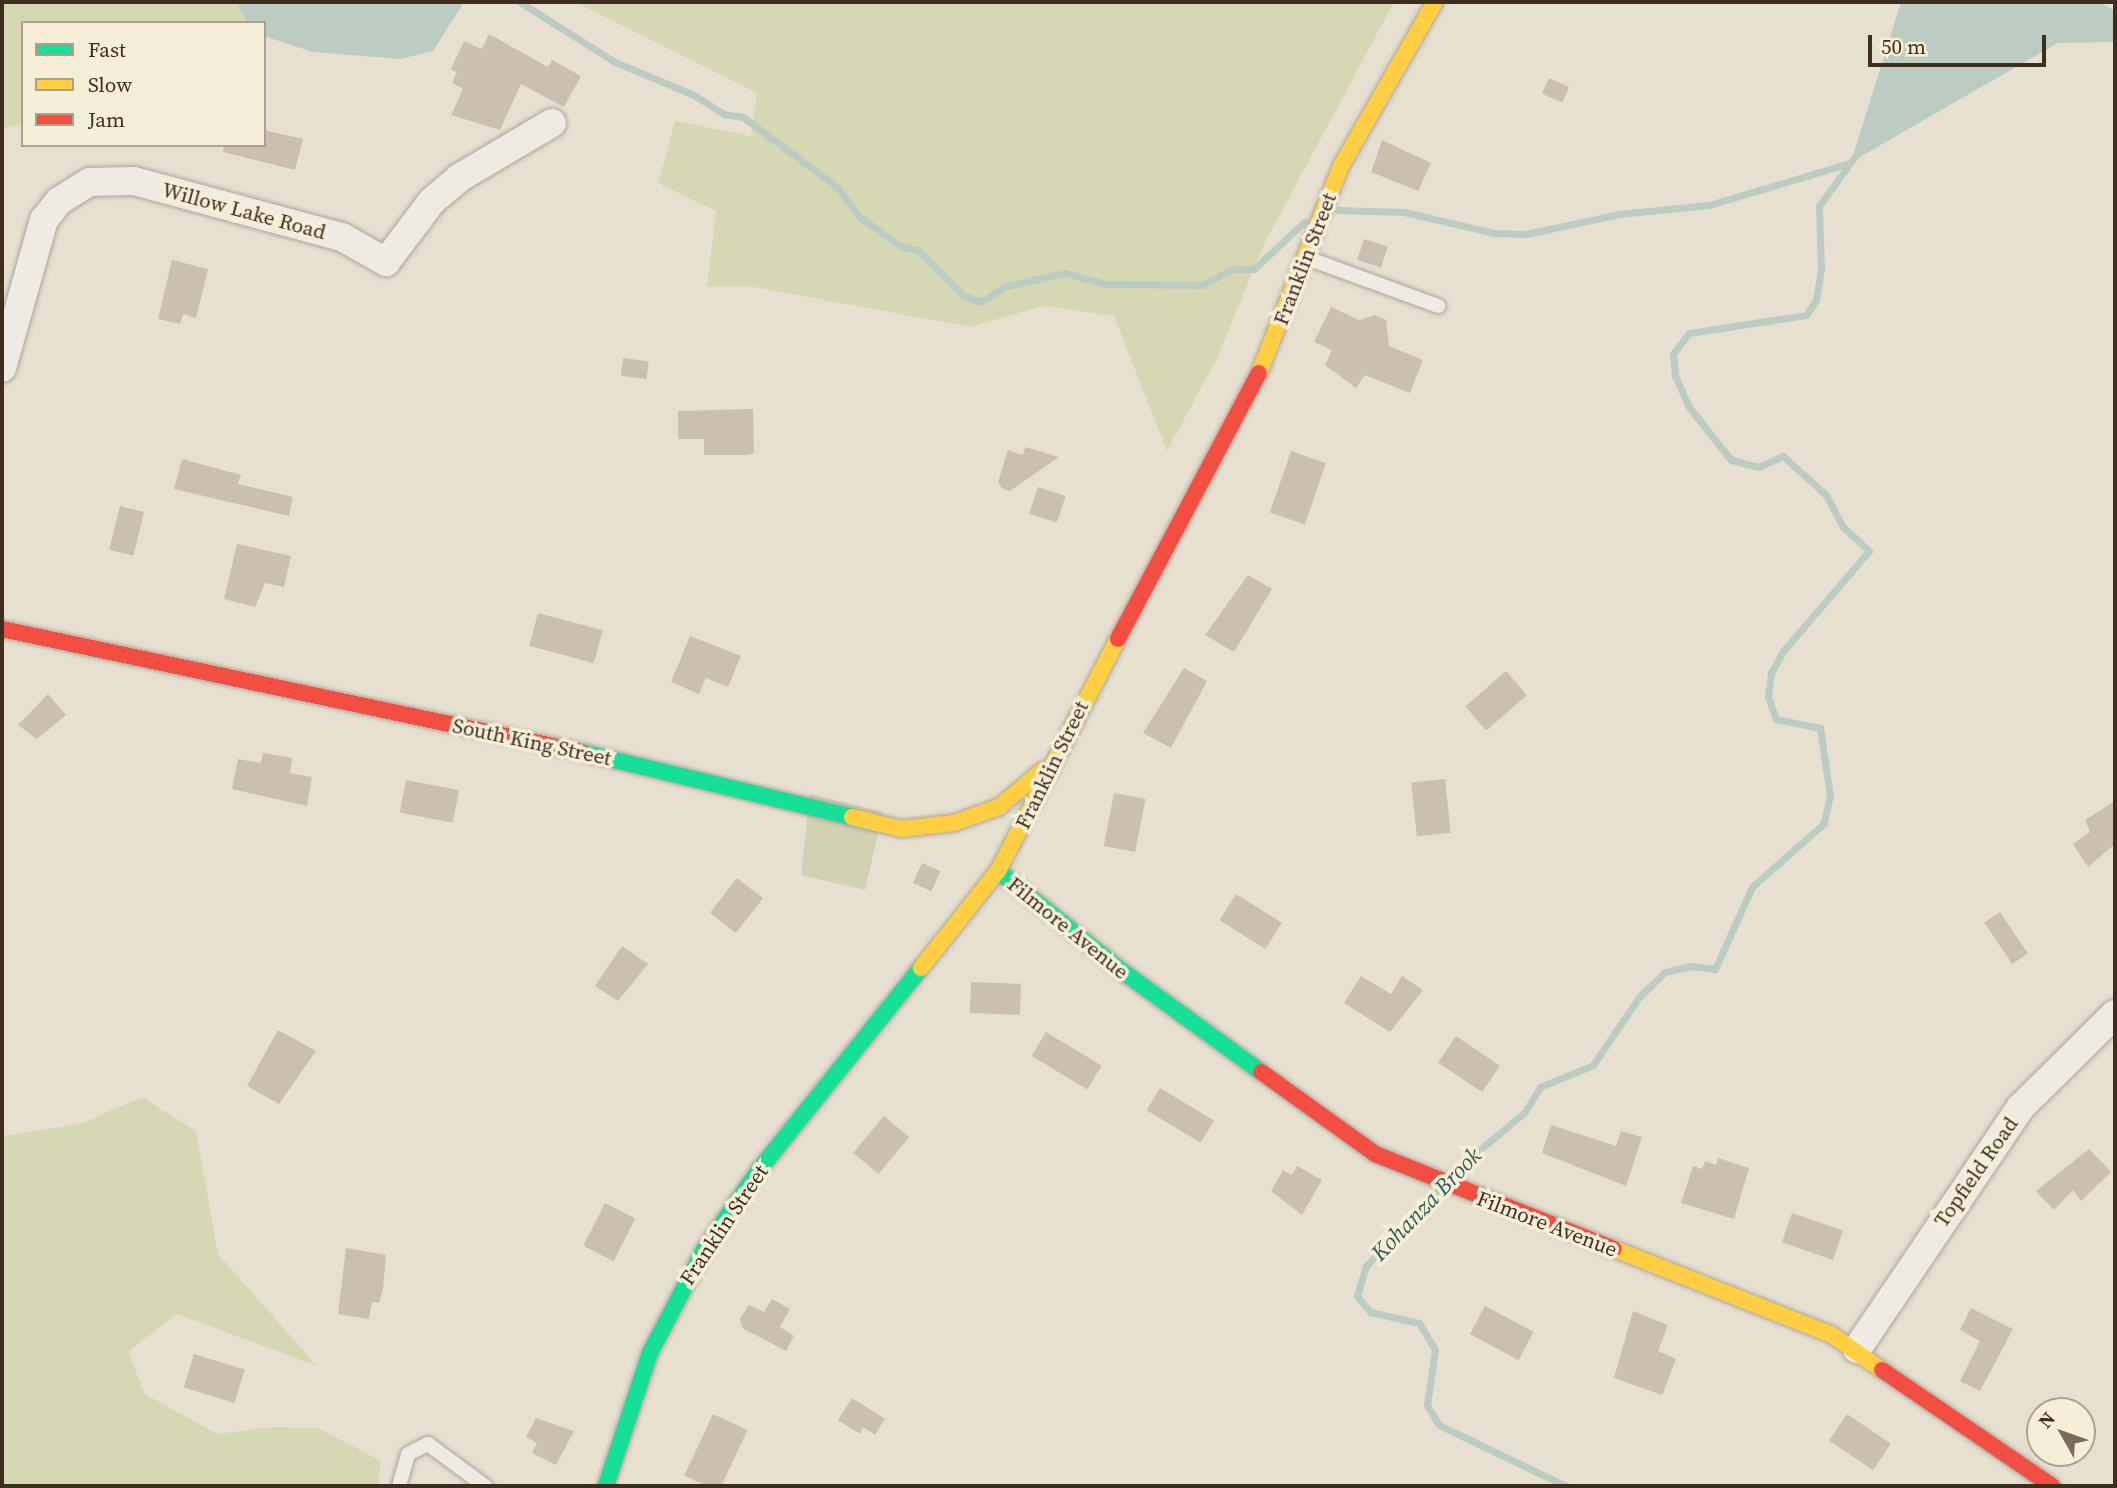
<!DOCTYPE html>
<style>
body{margin:0}
#map{position:relative;width:2117px;height:1488px;overflow:hidden;background:#e7e0d1;font-family:"Source Serif 4",serif}
div>[style]{position:absolute}
[style*='--x']{left:calc(var(--x)*1px);top:calc(var(--y)*1px);width:calc(var(--w)*1px);rotate:calc(var(--a)*1deg)}
.green>*{inset:0;background:#d6d7b3}
.cemetery>*{inset:0;background:#d1d1b3}
.water>*{inset:0;background:#bcccc2}
.stream>*{height:7px;margin:-3.5px;padding:0 3.5px;transform-origin:3.5px;border-radius:3.5px;background:#bcccc2}
.building>*{inset:0;background:#cbbfb2;transform-origin:0 0}
.roads{filter:drop-shadow(0 0 2px #ada599) drop-shadow(0 0 2px #ada599)}
.lane>*{height:14px;margin:-7px;padding:0 7px;transform-origin:7px;border-radius:7px;background:#efebe3}
.street>*{height:28px;margin:-14px;padding:0 14px;transform-origin:14px;border-radius:14px;background:#efebe3}
.fast>*{height:16px;margin:-8px;padding:0 8px;transform-origin:8px;border-radius:8px;background:#16e098}
.slow>*{height:16px;margin:-8px;padding:0 8px;transform-origin:8px;border-radius:8px;background:#ffcf43}
.jam>*{height:16px;margin:-8px;padding:0 8px;transform-origin:8px;border-radius:8px;background:#f24e42}
span{translate:-50% -50%;white-space:nowrap;text-align:center;line-height:1.15;-webkit-text-stroke:7px #f7eed8;paint-order:stroke}
.street-label{font-size:21px;color:#3d2e20}
.water-label{font-size:23px;color:#2f5d5a;font-style:italic}
.frame{position:absolute;inset:0;border:4px solid #3d2e20;pointer-events:none}
.legend{position:absolute;left:21px;top:21px;width:245px;height:126px;box-sizing:border-box;background:#f7eed8;border:2px solid #ada18e;margin:0;padding:9px 12px;list-style:none;font-size:21px;color:#3d2e20}
.legend li{display:flex;align-items:center;gap:14px;height:35px}
.legend b{width:35px;border:2px solid #ada18e}
.north{position:absolute;left:2026px;top:1397px;width:70px;height:70px;box-sizing:border-box;background:#f7eed8;border:2px solid #ada18e;border-radius:50%;rotate:310deg;font-size:19px;font-weight:700;line-height:28px;text-align:center;color:#3d2e20}
.north::after{content:'';display:block;margin:auto;width:24px;height:32px;background:#786c5e;clip-path:polygon(50% 0,100% 100%,50% 72%,0 100%)}
.scale{position:absolute;left:1868px;top:35px;width:178px;height:32px;box-sizing:border-box;border:4px solid #3d2e20;border-top:0;padding-left:9px;font-size:21px;line-height:24px;white-space:nowrap;color:#3d2e20;-webkit-text-stroke:5px #f7eed8;paint-order:stroke}
</style>
<div id="map">
<div class="green">
<i style="clip-path:polygon(2px 2px,236px 2px,248px 23px,23px 23px,23px 124px,2px 128px)"></i>
<i style="clip-path:polygon(575px 2px,1394px 2px,1264px 244px,1218px 356px,1167px 451px,1114px 316px,1043px 306px,970px 327px,748px 286px,707px 287px,716px 211px,658px 183px,675px 121px,751px 136px,757px 93px)"></i>
<i style="clip-path:polygon(142px 1097px,196px 1131px,218px 1254px,317px 1366px,177px 1314px,128px 1352px,145px 1394px,217px 1434px,272px 1427px,318px 1428px,381px 1461px,378px 1486px,2px 1486px,2px 1136px,80px 1124px)"></i>
</div>
<div class="cemetery">
<i style="clip-path:polygon(810px 794px,883px 812px,865px 890px,801px 875px)"></i>
</div>
<div class="water">
<i style="clip-path:polygon(236px 2px,464px 2px,433px 51px,400px 59px,313px 52px,264px 36px,264px 23px,248px 23px)"></i>
<i style="clip-path:polygon(1901px 2px,2100px 2px,2115px 11px,2115px 42px,2058px 43px,1851px 162px)"></i>
</div>
<div class="stream">
<i style="--x:520;--y:2;--w:112;--a:32.3"></i>
<i style="--x:615;--y:62;--w:83;--a:22.6"></i>
<i style="--x:692;--y:94;--w:38;--a:32"></i>
<i style="--x:724;--y:114;--w:19;--a:9"></i>
<i style="--x:743;--y:117;--w:117;--a:36.7"></i>
<i style="--x:837;--y:187;--w:38;--a:53"></i>
<i style="--x:860;--y:217;--w:49;--a:35.9"></i>
<i style="--x:900;--y:246;--w:18;--a:13"></i>
<i style="--x:918;--y:250;--w:65;--a:45"></i>
<i style="--x:964;--y:296;--w:18;--a:19"></i>
<i style="--x:981;--y:302;--w:30;--a:-33"></i>
<i style="--x:1006;--y:286;--w:60;--a:-12.4"></i>
<i style="--x:1065;--y:273;--w:41;--a:15.4"></i>
<i style="--x:1105;--y:284;--w:98;--a:0.6"></i>
<i style="--x:1203;--y:285;--w:33;--a:-29"></i>
<i style="--x:1232;--y:269;--w:22;--a:0"></i>
<i style="--x:1254;--y:269;--w:69;--a:-43.2"></i>
<i style="--x:1338;--y:210;--w:66;--a:1.7"></i>
<i style="--x:1404;--y:212;--w:92;--a:13.1"></i>
<i style="--x:1494;--y:233;--w:32;--a:2"></i>
<i style="--x:1526;--y:234;--w:95;--a:-12.1"></i>
<i style="--x:1619;--y:214;--w:90;--a:-5.7"></i>
<i style="--x:1709;--y:205;--w:147;--a:-16.6"></i>
<i style="--x:1452;--y:1173;--w:95;--a:-39.9"></i>
<i style="--x:1525;--y:1112;--w:29;--a:-59"></i>
<i style="--x:1540;--y:1087;--w:57;--a:-22.5"></i>
<i style="--x:1593;--y:1065;--w:82;--a:-55.9"></i>
<i style="--x:1639;--y:997;--w:36;--a:-44"></i>
<i style="--x:1665;--y:972;--w:26;--a:-13"></i>
<i style="--x:1690;--y:966;--w:25;--a:7"></i>
<i style="--x:1715;--y:969;--w:90;--a:-65.7"></i>
<i style="--x:1752;--y:887;--w:96;--a:-41.6"></i>
<i style="--x:1824;--y:823;--w:29;--a:-78"></i>
<i style="--x:1830;--y:795;--w:68;--a:-98.5"></i>
<i style="--x:1820;--y:728;--w:45;--a:-168.4"></i>
<i style="--x:1776;--y:719;--w:23;--a:-110"></i>
<i style="--x:1768;--y:697;--w:24;--a:-83"></i>
<i style="--x:1771;--y:673;--w:26;--a:-61"></i>
<i style="--x:1784;--y:650;--w:130;--a:-49.4"></i>
<i style="--x:1869;--y:551;--w:35;--a:-137"></i>
<i style="--x:1843;--y:527;--w:36;--a:-118"></i>
<i style="--x:1826;--y:495;--w:58;--a:-137.8"></i>
<i style="--x:1783;--y:456;--w:27;--a:156"></i>
<i style="--x:1758;--y:467;--w:28;--a:-165"></i>
<i style="--x:1731;--y:460;--w:68;--a:-128.4"></i>
<i style="--x:1689;--y:407;--w:34;--a:-114"></i>
<i style="--x:1675;--y:376;--w:22;--a:-95"></i>
<i style="--x:1673;--y:354;--w:26;--a:-53"></i>
<i style="--x:1689;--y:333;--w:118;--a:-8.7"></i>
<i style="--x:1806;--y:315;--w:18;--a:-56"></i>
<i style="--x:1816;--y:300;--w:30;--a:-81"></i>
<i style="--x:1821;--y:270;--w:64;--a:-91.8"></i>
<i style="--x:1819;--y:206;--w:62;--a:-54.2"></i>
<i style="--x:1439;--y:1191;--w:105;--a:134.2"></i>
<i style="--x:1366;--y:1266;--w:31;--a:107"></i>
<i style="--x:1357;--y:1296;--w:21;--a:51"></i>
<i style="--x:1370;--y:1312;--w:50;--a:12.7"></i>
<i style="--x:1419;--y:1323;--w:31;--a:59"></i>
<i style="--x:1435;--y:1350;--w:56;--a:98.3"></i>
<i style="--x:1427;--y:1405;--w:23;--a:59"></i>
<i style="--x:1439;--y:1425;--w:141;--a:25.7"></i>
</div>
<div class="building">
<i style="clip-path:polygon(489px 34px,548px 67px,552px 60px,581px 76px,564px 107px,521px 84px,500px 130px,451px 115px,463px 89px,452px 83px,457px 72px,451px 69px,464px 41px,482px 49px)"></i>
<i style="left:1549px;top:78px;width:22px;height:17px;rotate:24deg"></i>
<i style="clip-path:polygon(264px 130px,303px 139px,295px 170px,223px 152px,224px 145px,264px 145px)"></i>
<i style="clip-path:polygon(1382px 140px,1431px 163px,1418px 191px,1371px 172px)"></i>
<i style="left:1364px;top:239px;width:25px;height:22px;rotate:18deg"></i>
<i style="clip-path:polygon(172px 260px,208px 269px,196px 318px,183px 314px,180px 324px,158px 319px)"></i>
<i style="clip-path:polygon(1331px 307px,1359px 320px,1375px 315px,1386px 320px,1389px 346px,1423px 360px,1410px 393px,1365px 375px,1356px 388px,1325px 365px,1332px 350px,1314px 342px)"></i>
<i style="left:623px;top:358px;width:26px;height:18px;rotate:7deg"></i>
<i style="clip-path:polygon(753px 409px,754px 453px,749px 455px,704px 455px,704px 439px,678px 439px,678px 411px)"></i>
<i style="clip-path:polygon(1025px 447px,1059px 457px,1010px 491px,1002px 488px,998px 482px,1008px 450px,1023px 455px)"></i>
<i style="left:1291px;top:451px;width:37px;height:65px;rotate:19deg"></i>
<i style="clip-path:polygon(182px 459px,241px 475px,238px 484px,293px 497px,289px 516px,174px 489px)"></i>
<i style="left:1038px;top:487px;width:29px;height:28px;rotate:18deg"></i>
<i style="left:120px;top:506px;width:25px;height:45px;rotate:14deg"></i>
<i style="clip-path:polygon(237px 544px,291px 556px,284px 587px,265px 583px,255px 607px,224px 599px)"></i>
<i style="clip-path:polygon(1248px 575px,1272px 589px,1234px 652px,1205px 635px)"></i>
<i style="left:538px;top:613px;width:67px;height:34px;rotate:15deg"></i>
<i style="clip-path:polygon(690px 636px,741px 656px,728px 687px,706px 678px,699px 694px,671px 682px)"></i>
<i style="clip-path:polygon(1184px 668px,1207px 681px,1171px 748px,1143px 733px)"></i>
<i style="left:1506px;top:671px;width:32px;height:54px;rotate:49deg"></i>
<i style="clip-path:polygon(48px 694px,66px 715px,37px 739px,18px 725px)"></i>
<i style="clip-path:polygon(263px 753px,292px 758px,290px 773px,312px 777px,307px 806px,232px 789px,238px 759px,261px 763px)"></i>
<i style="left:1445px;top:779px;width:54px;height:34px;rotate:84deg"></i>
<i style="left:406px;top:780px;width:54px;height:33px;rotate:11deg"></i>
<i style="left:1114px;top:793px;width:32px;height:54px;rotate:11deg"></i>
<i style="clip-path:polygon(2115px 801px,2115px 844px,2088px 867px,2073px 844px,2090px 832px,2085px 820px)"></i>
<i style="left:922px;top:863px;width:20px;height:22px;rotate:24deg"></i>
<i style="left:737px;top:878px;width:33px;height:44px;rotate:38deg"></i>
<i style="left:1236px;top:894px;width:54px;height:31px;rotate:32deg"></i>
<i style="left:2000px;top:912px;width:50px;height:19px;rotate:56deg"></i>
<i style="clip-path:polygon(622px 946px,648px 964px,618px 1001px,595px 986px)"></i>
<i style="clip-path:polygon(1361px 976px,1391px 994px,1402px 976px,1423px 990px,1390px 1032px,1344px 1003px)"></i>
<i style="left:971px;top:982px;width:50px;height:31px;rotate:2deg"></i>
<i style="clip-path:polygon(278px 1030px,316px 1051px,279px 1104px,247px 1086px)"></i>
<i style="left:1046px;top:1032px;width:65px;height:28px;rotate:31deg"></i>
<i style="left:1456px;top:1036px;width:53px;height:32px;rotate:34deg"></i>
<i style="left:1160px;top:1088px;width:63px;height:26px;rotate:31deg"></i>
<i style="left:884px;top:1116px;width:33px;height:48px;rotate:40deg"></i>
<i style="clip-path:polygon(1551px 1125px,1616px 1146px,1621px 1131px,1642px 1137px,1626px 1186px,1542px 1153px)"></i>
<i style="clip-path:polygon(2089px 1149px,2111px 1172px,2081px 1201px,2073px 1190px,2054px 1210px,2036px 1191px)"></i>
<i style="clip-path:polygon(1718px 1158px,1749px 1168px,1734px 1219px,1681px 1203px,1693px 1166px,1702px 1169px,1705px 1161px,1716px 1165px)"></i>
<i style="clip-path:polygon(1297px 1166px,1322px 1180px,1302px 1215px,1271px 1191px,1283px 1170px,1292px 1175px)"></i>
<i style="left:605px;top:1203px;width:34px;height:48px;rotate:27deg"></i>
<i style="left:1792px;top:1213px;width:54px;height:31px;rotate:19deg"></i>
<i style="clip-path:polygon(346px 1248px,386px 1255px,383px 1289px,379px 1303px,372px 1302px,369px 1319px,338px 1314px)"></i>
<i style="clip-path:polygon(772px 1299px,790px 1309px,780px 1327px,794px 1336px,786px 1351px,742px 1328px,740px 1318px,749px 1305px,764px 1312px)"></i>
<i style="left:1485px;top:1306px;width:55px;height:32px;rotate:28deg"></i>
<i style="clip-path:polygon(1971px 1308px,2013px 1329px,1980px 1391px,1960px 1381px,1980px 1341px,1960px 1330px)"></i>
<i style="clip-path:polygon(1633px 1311px,1668px 1325px,1658px 1351px,1676px 1359px,1662px 1395px,1614px 1378px)"></i>
<i style="left:194px;top:1354px;width:53px;height:35px;rotate:17deg"></i>
<i style="clip-path:polygon(852px 1398px,885px 1419px,875px 1435px,863px 1427px,860px 1434px,838px 1420px)"></i>
<i style="left:713px;top:1414px;width:38px;height:68px;rotate:25deg"></i>
<i style="left:1847px;top:1414px;width:53px;height:32px;rotate:34deg"></i>
<i style="clip-path:polygon(536px 1418px,574px 1431px,556px 1465px,532px 1453px,537px 1443px,526px 1437px)"></i>
</div>
<div class="roads">
<div class="lane">
<i style="--x:1307;--y:258;--w:140;--a:20.1"></i>
<i style="--x:399;--y:1486;--w:33;--a:-74"></i>
<i style="--x:408;--y:1454;--w:22;--a:-27"></i>
<i style="--x:428;--y:1444;--w:71;--a:36.4"></i>
</div>
<div class="street">
<i style="--x:2;--y:368;--w:154;--a:-74.2"></i>
<i style="--x:44;--y:220;--w:24;--a:-52"></i>
<i style="--x:59;--y:201;--w:36;--a:-32"></i>
<i style="--x:90;--y:182;--w:44;--a:-1.3"></i>
<i style="--x:134;--y:181;--w:215;--a:15.1"></i>
<i style="--x:342;--y:237;--w:51;--a:29.6"></i>
<i style="--x:386;--y:262;--w:76;--a:-53"></i>
<i style="--x:432;--y:201;--w:35;--a:-40"></i>
<i style="--x:459;--y:178;--w:108;--a:-30.6"></i>
<i style="--x:1857;--y:1349;--w:292;--a:-55.9"></i>
<i style="--x:2021;--y:1107;--w:132;--a:-44.7"></i>
</div>
<div class="fast">
<i style="--x:581;--y:752;--w:279;--a:13.5"></i>
<i style="--x:998;--y:871;--w:159;--a:38.9"></i>
<i style="--x:1122;--y:971;--w:172;--a:36"></i>
<i style="--x:606;--y:1486;--w:140;--a:-71.7"></i>
<i style="--x:650;--y:1353;--w:116;--a:-62.3"></i>
<i style="--x:704;--y:1250;--w:97;--a:-55.5"></i>
<i style="--x:759;--y:1170;--w:259;--a:-51.3"></i>
</div>
<div class="slow">
<i style="--x:1259;--y:373;--w:223;--a:-68.4"></i>
<i style="--x:1341;--y:166;--w:189;--a:-60.2"></i>
<i style="--x:852;--y:817;--w:51;--a:13.5"></i>
<i style="--x:902;--y:829;--w:52;--a:-6.6"></i>
<i style="--x:954;--y:823;--w:48;--a:-19.6"></i>
<i style="--x:999;--y:807;--w:57;--a:-40.1"></i>
<i style="--x:921;--y:968;--w:124;--a:-51.6"></i>
<i style="--x:998;--y:871;--w:261;--a:-62.7"></i>
<i style="--x:1614;--y:1249;--w:234;--a:21.5"></i>
<i style="--x:1832;--y:1335;--w:61;--a:35"></i>
</div>
<div class="jam">
<i style="--x:2;--y:629;--w:592;--a:11.99"></i>
<i style="--x:1118;--y:639;--w:301;--a:-62.1"></i>
<i style="--x:1261;--y:1072;--w:140;--a:35.7"></i>
<i style="--x:1375;--y:1154;--w:257;--a:21.7"></i>
<i style="--x:1882;--y:1370;--w:206;--a:34.3"></i>
</div>
</div>
<div class="street-label">
<span style="left:244px;top:211px;rotate:15deg">Willow Lake Road</span>
<span style="left:1305px;top:259px;rotate:-69deg">Franklin Street</span>
<span style="left:532px;top:742px;rotate:12deg">South King Street</span>
<span style="left:1052px;top:765px;rotate:-64deg">Franklin Street</span>
<span style="left:1068px;top:928px;rotate:39deg">Filmore Avenue</span>
<span style="left:1976px;top:1172px;rotate:-55deg">Topfield Road</span>
<span style="left:1547px;top:1224px;rotate:21deg">Filmore Avenue</span>
<span style="left:724px;top:1225px;rotate:-56deg">Franklin Street</span>
</div>
<div class="water-label">
<span style="left:1426px;top:1204px;rotate:-46deg">Kohanza Brook</span>
</div>
<div class="frame"></div>
<ul class="legend">
<li><b style="height:9px;background:#16e098"></b>Fast</li>
<li><b style="height:9px;background:#ffcf43"></b>Slow</li>
<li><b style="height:9px;background:#f24e42"></b>Jam</li>
</ul>
<div class="north">N</div>
<div class="scale">50 m</div>
</div>
